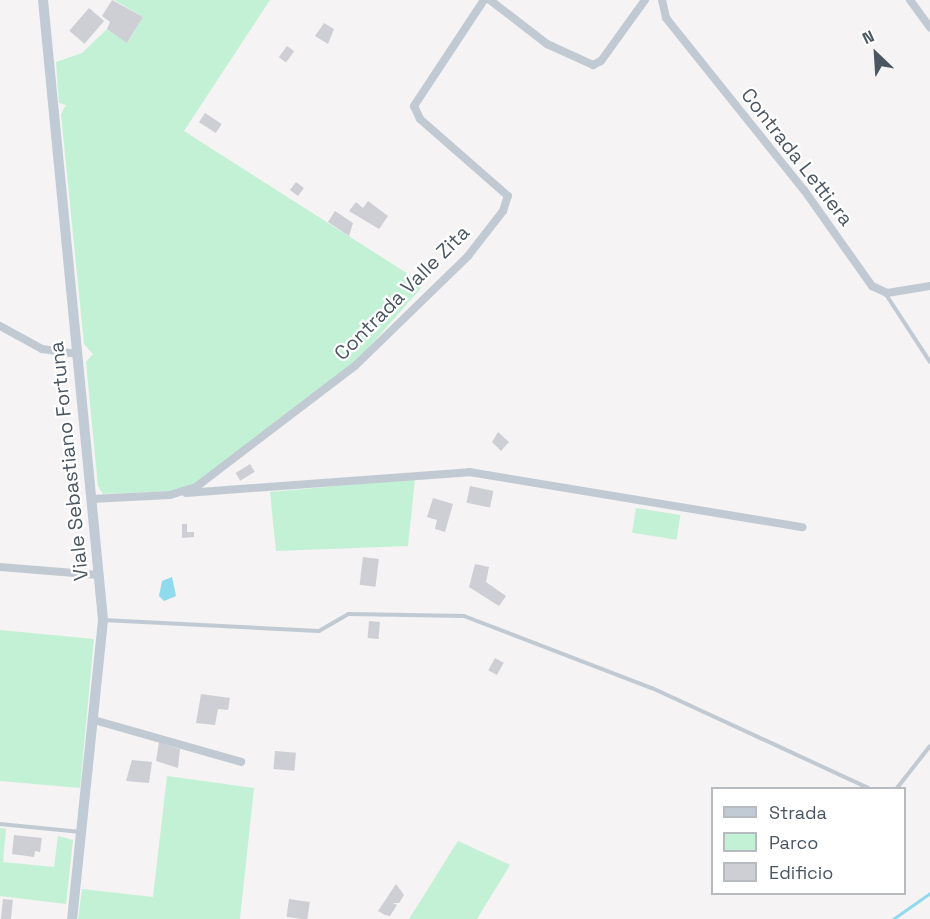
<!DOCTYPE html>
<style>
body{margin:0}
#map{position:relative;width:930px;height:919px;overflow:hidden;background:#f5f3f3;font-family:"Space Grotesk",sans-serif}
div>[style]{position:absolute}
[style*='--x']{left:calc(var(--x)*1px);top:calc(var(--y)*1px);width:calc(var(--w)*1px);rotate:calc(var(--a)*1deg)}
.green>*{inset:0;background:#c3f1d5;transform-origin:0 0}
.water>*{inset:0;background:#90daee}
.stream>*{height:3px;margin:-1.5px;padding:0 1.5px;transform-origin:1.5px;border-radius:1.5px;background:#90daee}
.building>*{inset:0;background:#cdcfd5;transform-origin:0 0}
.lane>*{height:4px;margin:-2px;padding:0 2px;transform-origin:2px;border-radius:2px;background:#c1cad2}
.street>*{height:8px;margin:-4px;padding:0 4px;transform-origin:4px;border-radius:4px;background:#c1cad2}
.secondary>*{height:10px;margin:-5px;padding:0 5px;transform-origin:5px;border-radius:5px;background:#c1cbd6}
span{translate:-50% -50%;white-space:nowrap;text-align:center;line-height:1.15;-webkit-text-stroke:4.5px #fff;paint-order:stroke}
.street-label{font-size:20px;color:#4a5661}
.legend{position:absolute;left:711px;top:787px;width:195px;height:108px;box-sizing:border-box;background:#fff;border:2px solid #b7bbc0;margin:0;padding:8px 10px;list-style:none;font-size:18px;color:#4a5661}
.legend li{display:flex;align-items:center;gap:12px;height:30px}
.legend b{width:30px;border:2px solid #b7bbc0}
.north{position:absolute;left:846px;top:24px;width:60px;height:60px;-webkit-text-stroke:4px #fff;paint-order:stroke;rotate:335deg;font-size:16px;font-weight:700;line-height:24px;text-align:center;color:#4a5661}
.north::after{content:'';display:block;margin:auto;width:21px;height:27px;background:#4a5661;clip-path:polygon(50% 0,100% 100%,50% 72%,0 100%)}
</style>
<div id="map">
<div class="green">
<i style="clip-path:polygon(114px 0,270px 0,184px 131px,416px 279px,421px 288px,355px 363px,191px 486px,175px 491px,103px 494px,98px 486px,86px 362px,93px 354px,84px 344px,61px 114px,66px 105px,59px 103px,56px 62px,82px 53px,107px 29px,128px 42px,143px 17px)"></i>
<i style="clip-path:polygon(415px 479px,408px 546px,276px 551px,270px 492px)"></i>
<i style="left:636px;top:508px;width:45px;height:25px;rotate:9deg"></i>
<i style="clip-path:polygon(0 630px,94px 639px,80px 788px,0 781px)"></i>
<i style="clip-path:polygon(167px 776px,254px 788px,240px 919px,78px 919px,82px 889px,153px 897px)"></i>
<i style="clip-path:polygon(0 828px,6px 829px,3px 862px,54px 867px,58px 836px,73px 840px,66px 904px,0 896px)"></i>
<i style="clip-path:polygon(458px 841px,510px 865px,477px 919px,409px 919px)"></i>
</div>
<div class="water">
<i style="clip-path:polygon(172px 577px,176px 596px,164px 601px,159px 596px,162px 581px)"></i>
</div>
<div class="stream">
<i style="--x:893;--y:919;--w:45;--a:-35.1"></i>
</div>
<div class="building">
<i style="clip-path:polygon(112px 0,143px 17px,127px 43px,107px 29px,110px 22px,102px 16px)"></i>
<i style="left:89px;top:8px;width:20px;height:30px;rotate:41deg"></i>
<i style="clip-path:polygon(324px 23px,334px 29px,328px 44px,315px 36px)"></i>
<i style="left:287px;top:46px;width:9px;height:14px;rotate:36deg"></i>
<i style="left:205px;top:113px;width:20px;height:11px;rotate:33deg"></i>
<i style="left:296px;top:182px;width:10px;height:10px;rotate:37deg"></i>
<i style="clip-path:polygon(368px 201px,388px 216px,379px 229px,349px 211px,356px 202px,363px 208px)"></i>
<i style="clip-path:polygon(335px 211px,353px 223px,349px 236px,328px 222px)"></i>
<i style="clip-path:polygon(498px 432px,509px 442px,501px 451px,492px 442px)"></i>
<i style="left:250px;top:464px;width:9px;height:17px;rotate:58deg"></i>
<i style="left:470px;top:486px;width:24px;height:17px;rotate:12deg"></i>
<i style="clip-path:polygon(433px 498px,453px 504px,445px 532px,435px 529px,437px 520px,427px 517px)"></i>
<i style="clip-path:polygon(182px 524px,187px 524px,187px 532px,194px 532px,194px 537px,182px 538px)"></i>
<i style="left:363px;top:557px;width:16px;height:28px;rotate:7deg"></i>
<i style="clip-path:polygon(475px 564px,489px 567px,486px 582px,506px 596px,499px 606px,469px 587px)"></i>
<i style="left:369px;top:621px;width:11px;height:17px;rotate:5deg"></i>
<i style="left:495px;top:658px;width:10px;height:14px;rotate:29deg"></i>
<i style="clip-path:polygon(201px 694px,230px 698px,228px 710px,218px 709px,215px 725px,196px 723px)"></i>
<i style="clip-path:polygon(159px 742px,180px 749px,178px 768px,156px 761px)"></i>
<i style="left:275px;top:751px;width:21px;height:18px;rotate:5deg"></i>
<i style="clip-path:polygon(132px 760px,152px 762px,149px 783px,126px 781px)"></i>
<i style="clip-path:polygon(14px 835px,42px 838px,40px 852px,35px 851px,34px 857px,12px 854px)"></i>
<i style="clip-path:polygon(396px 884px,404px 895px,399px 903px,393px 903px,397px 905px,390px 916px,385px 915px,378px 911px)"></i>
<i style="left:3px;top:899px;width:10px;height:20px;rotate:6deg"></i>
<i style="left:289px;top:899px;width:21px;height:18px;rotate:8deg"></i>
</div>
<div class="lane">
<i style="--x:885;--y:293;--w:82;--a:56.9"></i>
<i style="--x:103;--y:620;--w:216;--a:2.9"></i>
<i style="--x:319;--y:631;--w:34;--a:-30"></i>
<i style="--x:349;--y:614;--w:115;--a:1"></i>
<i style="--x:464;--y:616;--w:201;--a:21"></i>
<i style="--x:652;--y:688;--w:238;--a:24.8"></i>
<i style="--x:897;--y:788;--w:53;--a:-51.8"></i>
<i style="--x:0;--y:824;--w:81;--a:5.6"></i>
</div>
<div class="street">
<i style="--x:490;--y:0;--w:72;--a:37.7"></i>
<i style="--x:547;--y:44;--w:51;--a:24.5"></i>
<i style="--x:593;--y:65;--w:9;--a:-27"></i>
<i style="--x:601;--y:61;--w:75;--a:-54.2"></i>
<i style="--x:662;--y:0;--w:18;--a:77"></i>
<i style="--x:666;--y:18;--w:221;--a:51.3"></i>
<i style="--x:804;--y:190;--w:118;--a:54.7"></i>
<i style="--x:872;--y:286;--w:17;--a:25"></i>
<i style="--x:887;--y:293;--w:44;--a:-9.2"></i>
<i style="--x:910;--y:0;--w:34;--a:54"></i>
<i style="--x:0;--y:326;--w:48;--a:28.7"></i>
<i style="--x:42;--y:349;--w:35;--a:8"></i>
<i style="--x:186;--y:493;--w:284;--a:-4.2"></i>
<i style="--x:469;--y:472;--w:338;--a:9.4"></i>
<i style="--x:91;--y:499;--w:79;--a:-2.9"></i>
<i style="--x:170;--y:495;--w:27;--a:-17"></i>
<i style="--x:196;--y:487;--w:200;--a:-37.3"></i>
<i style="--x:355;--y:366;--w:158;--a:-44.2"></i>
<i style="--x:468;--y:256;--w:57;--a:-52.1"></i>
<i style="--x:503;--y:211;--w:16;--a:-72"></i>
<i style="--x:508;--y:196;--w:117;--a:-138.8"></i>
<i style="--x:420;--y:119;--w:14;--a:-115"></i>
<i style="--x:414;--y:106;--w:127;--a:-56.6"></i>
<i style="--x:0;--y:567;--w:99;--a:4.6"></i>
<i style="--x:94;--y:720;--w:153;--a:15.9"></i>
</div>
<div class="secondary">
<i style="--x:43;--y:0;--w:623;--a:84.47"></i>
<i style="--x:103;--y:620;--w:301;--a:95.9"></i>
</div>
<div class="street-label">
<span style="left:797px;top:157px;rotate:52deg">Contrada Lettiera</span>
<span style="left:402px;top:293px;rotate:-45deg">Contrada Valle Zita</span>
<span style="left:69px;top:461px;rotate:-96deg">Viale Sebastiano Fortuna</span>
</div>
<ul class="legend">
<li><b style="height:8px;background:#c1cbd6"></b>Strada</li>
<li><b style="height:16px;background:#c3f1d5"></b>Parco</li>
<li><b style="height:16px;background:#cdcfd5"></b>Edificio</li>
</ul>
<div class="north">N</div>
</div>
